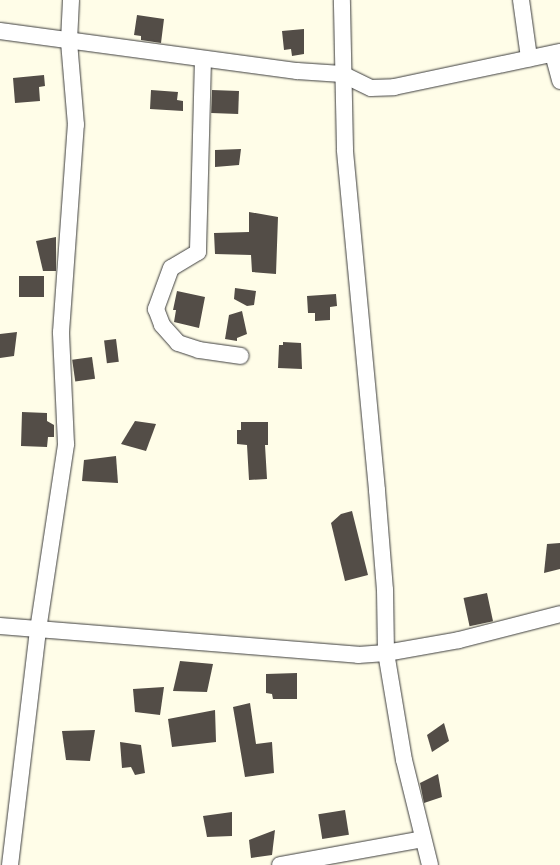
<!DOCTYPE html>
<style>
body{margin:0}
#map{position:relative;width:560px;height:865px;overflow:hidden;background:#fffde8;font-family:"Libre Baskerville",serif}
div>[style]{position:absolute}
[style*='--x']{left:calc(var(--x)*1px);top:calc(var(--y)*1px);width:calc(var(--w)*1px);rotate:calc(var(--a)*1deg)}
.building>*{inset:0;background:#534d47;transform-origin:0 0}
.roads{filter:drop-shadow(0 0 1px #3d3d3d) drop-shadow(0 0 1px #3d3d3d)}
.street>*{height:16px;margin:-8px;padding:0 8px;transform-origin:8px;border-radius:8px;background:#fff}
span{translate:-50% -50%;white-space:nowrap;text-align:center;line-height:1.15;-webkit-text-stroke:4px #fff;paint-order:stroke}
</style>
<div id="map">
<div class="building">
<i style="clip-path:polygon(137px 15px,164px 19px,161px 43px,141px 40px,141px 36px,134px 35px)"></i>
<i style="clip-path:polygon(304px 29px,304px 54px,292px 56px,291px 49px,284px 50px,282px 31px)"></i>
<i style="clip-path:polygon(44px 75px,45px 86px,39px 87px,40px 101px,15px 103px,13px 78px)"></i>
<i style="clip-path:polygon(151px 90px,178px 92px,177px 100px,183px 101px,183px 111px,150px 109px)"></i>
<i style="left:212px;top:90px;width:27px;height:23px;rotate:2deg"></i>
<i style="clip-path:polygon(241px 149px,239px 165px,215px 167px,215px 150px)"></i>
<i style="clip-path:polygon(249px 212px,278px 217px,276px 274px,252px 272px,251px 255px,215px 254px,214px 233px,249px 232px)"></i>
<i style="clip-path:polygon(56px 237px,56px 271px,43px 271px,36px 241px)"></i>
<i style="left:19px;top:276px;width:25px;height:21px"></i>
<i style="clip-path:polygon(235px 288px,256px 291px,254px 305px,247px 306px,234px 299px)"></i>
<i style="clip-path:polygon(177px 291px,205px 297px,199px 328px,174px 322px,176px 310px,173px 310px)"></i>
<i style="clip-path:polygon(336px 294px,337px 306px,330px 307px,330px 320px,315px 321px,315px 313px,308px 313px,307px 296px)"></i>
<i style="clip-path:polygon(242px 311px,247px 334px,237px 338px,237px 341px,225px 339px,229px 315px)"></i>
<i style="clip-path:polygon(17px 332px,14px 356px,0 358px,0 334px)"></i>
<i style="left:116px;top:339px;width:23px;height:12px;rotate:83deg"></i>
<i style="clip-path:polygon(283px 342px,301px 343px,302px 369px,278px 368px,279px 345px,283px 345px)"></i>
<i style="left:92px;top:357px;width:22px;height:20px;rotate:82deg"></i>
<i style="clip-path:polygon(22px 412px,47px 413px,47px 421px,54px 425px,54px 437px,48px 437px,47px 447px,21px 446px)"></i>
<i style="clip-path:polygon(135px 421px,156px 424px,146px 451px,121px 444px)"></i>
<i style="clip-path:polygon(241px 422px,268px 422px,268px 445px,265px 445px,267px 479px,249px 480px,247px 445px,237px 444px,237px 430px,241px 430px)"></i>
<i style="clip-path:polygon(116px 456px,118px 483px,82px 481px,84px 460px)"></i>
<i style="clip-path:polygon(352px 511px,368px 575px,345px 581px,331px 523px,341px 514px)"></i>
<i style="clip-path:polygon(560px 543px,560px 569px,544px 573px,547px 544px)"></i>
<i style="left:487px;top:593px;width:29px;height:24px;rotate:78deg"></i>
<i style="clip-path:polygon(180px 661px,213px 664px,207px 692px,173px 691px)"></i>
<i style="clip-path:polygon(297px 673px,297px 699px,273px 699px,272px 694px,266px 693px,266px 674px)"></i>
<i style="clip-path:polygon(164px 687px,160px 715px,135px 712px,133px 689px)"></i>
<i style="clip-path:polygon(250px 703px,256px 744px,272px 742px,274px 773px,245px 777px,233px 707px)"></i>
<i style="clip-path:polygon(215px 710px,216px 742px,172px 747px,168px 719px)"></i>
<i style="clip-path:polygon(444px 723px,449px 741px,432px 752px,427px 735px)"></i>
<i style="clip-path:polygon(95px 730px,90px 761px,66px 760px,62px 731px)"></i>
<i style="clip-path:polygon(120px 742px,141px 745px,145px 773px,135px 775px,131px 767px,122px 768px)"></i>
<i style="clip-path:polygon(438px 774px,442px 797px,424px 803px,420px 783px)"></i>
<i style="left:345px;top:810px;width:25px;height:27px;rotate:81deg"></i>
<i style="clip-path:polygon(232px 812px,232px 836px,207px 837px,203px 816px)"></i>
<i style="clip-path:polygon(275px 830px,272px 855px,251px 858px,249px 840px)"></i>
</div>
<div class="roads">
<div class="street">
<i style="--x:521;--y:0;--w:59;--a:82.1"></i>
<i style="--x:0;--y:31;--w:300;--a:7.7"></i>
<i style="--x:297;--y:71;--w:45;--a:3.8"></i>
<i style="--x:342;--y:74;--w:32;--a:26"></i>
<i style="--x:371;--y:88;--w:23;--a:-2"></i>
<i style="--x:394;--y:87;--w:170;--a:-11.9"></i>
<i style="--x:553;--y:54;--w:28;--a:75"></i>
<i style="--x:203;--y:59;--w:193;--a:91.5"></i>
<i style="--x:198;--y:252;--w:31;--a:149"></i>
<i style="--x:171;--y:268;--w:44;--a:110.1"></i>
<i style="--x:156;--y:309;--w:17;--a:69"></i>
<i style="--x:162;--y:325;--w:24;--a:48"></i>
<i style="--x:178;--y:343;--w:22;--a:18"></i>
<i style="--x:199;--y:350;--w:42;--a:8.1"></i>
<i style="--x:0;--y:626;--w:359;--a:4.6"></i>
<i style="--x:358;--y:655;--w:28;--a:-4"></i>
<i style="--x:386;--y:653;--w:63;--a:-90.9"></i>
<i style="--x:385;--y:590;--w:100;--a:-94.6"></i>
<i style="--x:377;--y:490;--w:342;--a:-95.4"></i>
<i style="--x:345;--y:149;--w:149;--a:-91.2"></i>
<i style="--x:10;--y:865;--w:237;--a:-83.2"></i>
<i style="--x:38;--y:630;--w:188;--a:-81.4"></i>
<i style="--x:66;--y:444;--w:112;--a:-92.6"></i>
<i style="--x:61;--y:332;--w:208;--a:-85.9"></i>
<i style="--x:76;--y:125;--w:84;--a:-94.8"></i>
<i style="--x:69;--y:41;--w:41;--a:-87.2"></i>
<i style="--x:280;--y:865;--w:145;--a:-10.3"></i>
<i style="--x:430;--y:865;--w:108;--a:-103.9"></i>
<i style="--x:404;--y:760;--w:109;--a:-99.5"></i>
<i style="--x:386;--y:653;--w:74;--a:-10.1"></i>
<i style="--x:459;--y:640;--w:104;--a:-14.4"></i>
</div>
</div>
</div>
